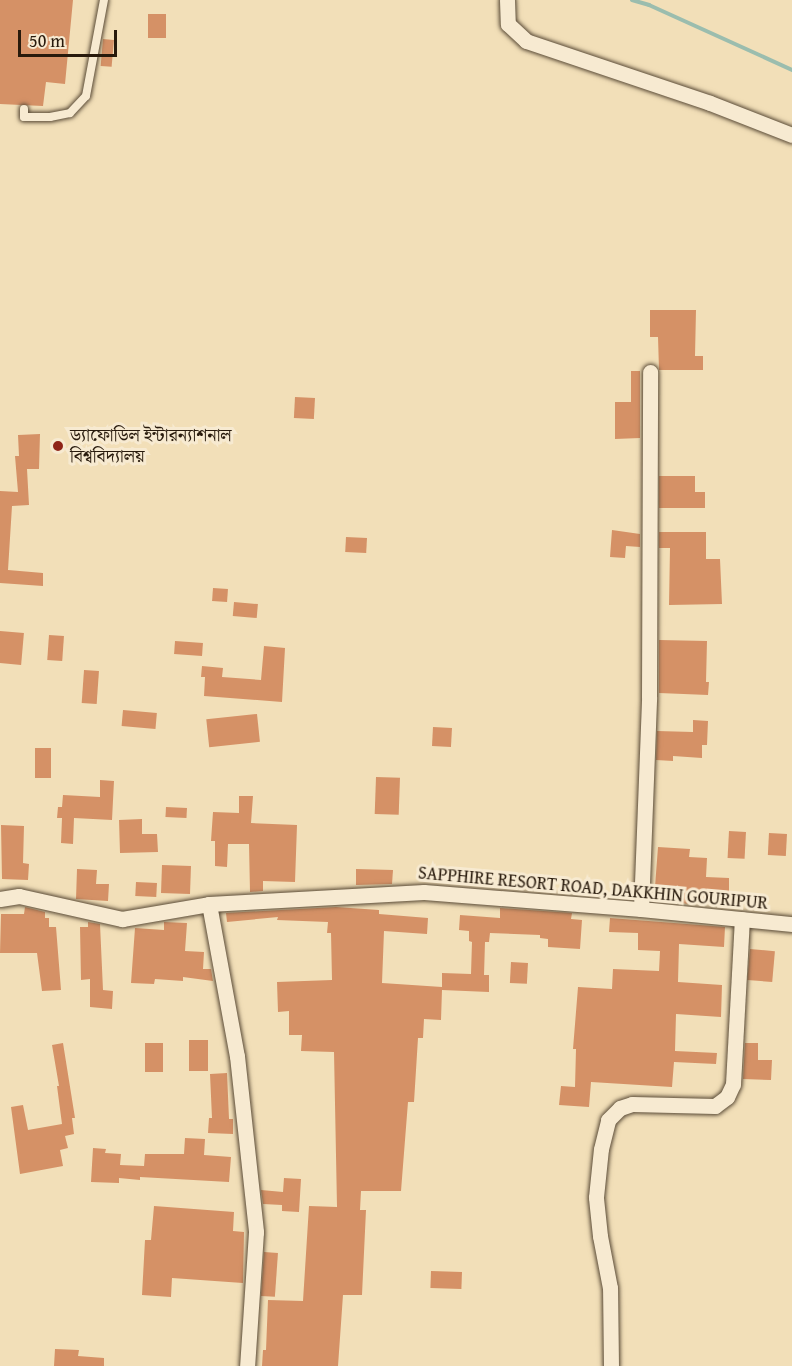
<!DOCTYPE html>
<meta charset="utf-8">
<style>
body{margin:0}
#map{position:relative;width:792px;height:1366px;overflow:hidden;background:#f2dfb8;font-family:"Gentium Book Plus","Noto Serif Bengali",serif}
div>[style]{position:absolute}
[style*='--x']{left:calc(var(--x)*1px);top:calc(var(--y)*1px);width:calc(var(--w)*1px);rotate:calc(var(--a)*1deg)}
.stream>*{height:4px;margin:-2px;padding:0 2px;transform-origin:2px;border-radius:2px;background:#9bbdae}
.building>*{inset:0;background:#d59166;transform-origin:0 0}
.roads{filter:drop-shadow(0 0 2px #5a4b37) drop-shadow(0 0 2px #5a4b37)}
.service>*{height:8px;margin:-4px;padding:0 4px;transform-origin:4px;border-radius:4px;background:#f7ead1}
.minor>*{height:15px;margin:-7.5px;padding:0 7.5px;transform-origin:7.5px;border-radius:7.5px;background:#f7ead1}
.dots>*{width:16px;height:16px;translate:-50% -50%;box-sizing:border-box;border:3px solid #f7ead1;border-radius:50%}
span{translate:-50% -50%;white-space:nowrap;text-align:center;line-height:1.15;-webkit-text-stroke:6px #f7ead1;paint-order:stroke}
.poi-label{font-size:18px;color:#281a0c}
.left{translate:0 -50%;text-align:left}
.street-label{font-size:18px;color:#281a0c}
.scale{position:absolute;left:18px;top:30px;width:99px;height:27px;box-sizing:border-box;border:3px solid #281a0c;border-top:0;padding-left:8px;font-size:18px;line-height:21px;white-space:nowrap;color:#281a0c;-webkit-text-stroke:4px #f7ead1;paint-order:stroke}
</style>
<div id="map">
<div class="stream">
<i style="--x:632;--y:0;--w:18;--a:16"></i>
<i style="--x:649;--y:5;--w:157;--a:24.4"></i>
</div>
<div class="building">
<i style="clip-path:polygon(0 0,73px 0,65px 84px,46px 82px,43px 106px,0 104px)"></i>
<i style="left:148px;top:14px;width:18px;height:24px"></i>
<i style="left:103px;top:39px;width:11px;height:27px;rotate:5deg"></i>
<i style="clip-path:polygon(650px 310px,696px 310px,695px 356px,703px 356px,703px 370px,659px 370px,658px 337px,650px 337px)"></i>
<i style="clip-path:polygon(631px 371px,640px 371px,640px 438px,615px 439px,615px 402px,631px 402px)"></i>
<i style="left:295px;top:397px;width:20px;height:21px;rotate:3deg"></i>
<i style="clip-path:polygon(40px 434px,39px 469px,27px 469px,29px 505px,12px 506px,8px 570px,43px 573px,43px 586px,0 583px,0 491px,18px 492px,15px 456px,19px 456px,18px 435px)"></i>
<i style="clip-path:polygon(659px 476px,695px 476px,695px 492px,705px 492px,705px 508px,659px 508px)"></i>
<i style="clip-path:polygon(612px 530px,640px 534px,640px 547px,626px 546px,625px 558px,610px 557px)"></i>
<i style="clip-path:polygon(659px 532px,706px 532px,706px 559px,720px 559px,722px 604px,669px 605px,670px 548px,659px 548px)"></i>
<i style="left:346px;top:537px;width:21px;height:15px;rotate:3deg"></i>
<i style="left:213px;top:588px;width:15px;height:13px;rotate:4deg"></i>
<i style="left:234px;top:602px;width:24px;height:14px;rotate:5deg"></i>
<i style="left:0;top:631px;width:24px;height:32px;rotate:5deg"></i>
<i style="left:49px;top:635px;width:15px;height:25px;rotate:4deg"></i>
<i style="clip-path:polygon(659px 640px,707px 641px,706px 682px,709px 682px,708px 695px,659px 693px)"></i>
<i style="left:175px;top:641px;width:28px;height:13px;rotate:4deg"></i>
<i style="clip-path:polygon(264px 646px,285px 648px,282px 702px,204px 696px,205px 677px,201px 677px,202px 666px,223px 668px,222px 677px,261px 680px)"></i>
<i style="left:84px;top:670px;width:15px;height:33px;rotate:4deg"></i>
<i style="left:123px;top:710px;width:34px;height:16px;rotate:5deg"></i>
<i style="left:257px;top:714px;width:28px;height:51px;rotate:84deg"></i>
<i style="clip-path:polygon(693px 720px,708px 721px,707px 745px,702px 745px,702px 758px,673px 756px,673px 761px,656px 760px,657px 731px,693px 732px)"></i>
<i style="left:433px;top:727px;width:19px;height:19px;rotate:3deg"></i>
<i style="left:35px;top:748px;width:16px;height:30px"></i>
<i style="left:376px;top:777px;width:24px;height:37px;rotate:2deg"></i>
<i style="clip-path:polygon(100px 780px,114px 781px,112px 820px,74px 818px,73px 844px,61px 843px,62px 818px,57px 818px,58px 807px,62px 807px,63px 795px,100px 797px)"></i>
<i style="clip-path:polygon(239px 796px,253px 796px,251px 823px,297px 825px,295px 882px,263px 881px,263px 891px,250px 892px,249px 844px,228px 844px,227px 867px,215px 866px,215px 841px,211px 841px,213px 812px,239px 813px)"></i>
<i style="left:166px;top:807px;width:21px;height:10px;rotate:3deg"></i>
<i style="clip-path:polygon(142px 819px,142px 834px,157px 834px,158px 852px,120px 853px,119px 820px)"></i>
<i style="clip-path:polygon(1px 825px,24px 826px,23px 863px,29px 864px,28px 880px,2px 879px)"></i>
<i style="left:729px;top:831px;width:17px;height:27px;rotate:3deg"></i>
<i style="left:769px;top:833px;width:18px;height:22px;rotate:3deg"></i>
<i style="clip-path:polygon(658px 847px,690px 849px,689px 857px,707px 858px,706px 877px,729px 878px,729px 895px,705px 893px,705px 900px,689px 899px,689px 904px,654px 900px)"></i>
<i style="left:162px;top:865px;width:29px;height:28px;rotate:2deg"></i>
<i style="clip-path:polygon(77px 869px,97px 870px,96px 884px,109px 884px,108px 901px,76px 899px)"></i>
<i style="clip-path:polygon(356px 869px,393px 870px,392px 884px,356px 885px)"></i>
<i style="left:136px;top:882px;width:21px;height:14px;rotate:3deg"></i>
<i style="clip-path:polygon(25px 907px,45px 912px,45px 918px,49px 918px,49px 927px,56px 927px,61px 990px,42px 991px,37px 953px,0 953px,1px 914px,24px 914px)"></i>
<i style="clip-path:polygon(336px 907px,379px 910px,379px 914px,428px 918px,427px 934px,384px 931px,382px 983px,442px 987px,442px 973px,471px 974px,472px 942px,469px 941px,469px 931px,459px 930px,460px 915px,500px 918px,500px 908px,572px 913px,571px 919px,582px 920px,580px 949px,548px 947px,548px 939px,540px 938px,540px 935px,490px 933px,489px 942px,485px 942px,484px 975px,489px 975px,489px 992px,442px 990px,441px 1020px,424px 1019px,423px 1038px,418px 1038px,414px 1102px,408px 1102px,401px 1191px,361px 1191px,360px 1210px,366px 1210px,362px 1295px,343px 1295px,338px 1366px,262px 1366px,263px 1350px,266px 1350px,268px 1300px,303px 1301px,309px 1206px,337px 1207px,334px 1052px,301px 1051px,302px 1035px,289px 1035px,289px 1011px,278px 1012px,277px 982px,332px 980px,331px 933px,327px 933px,328px 922px,277px 920px,278px 917px,227px 922px,226px 913px)"></i>
<i style="clip-path:polygon(610px 918px,725px 927px,724px 947px,679px 944px,678px 982px,722px 985px,721px 1017px,676px 1014px,675px 1051px,717px 1053px,716px 1064px,674px 1062px,672px 1087px,591px 1082px,589px 1107px,559px 1105px,561px 1086px,575px 1087px,576px 1049px,573px 1049px,578px 987px,612px 989px,613px 969px,659px 971px,660px 951px,638px 950px,638px 933px,609px 932px)"></i>
<i style="clip-path:polygon(88px 922px,100px 924px,103px 990px,113px 991px,112px 1009px,90px 1007px,90px 979px,81px 980px,80px 927px,88px 927px)"></i>
<i style="clip-path:polygon(164px 922px,187px 923px,185px 951px,204px 952px,203px 969px,211px 969px,213px 981px,183px 977px,183px 981px,155px 979px,154px 984px,131px 983px,135px 928px,164px 930px)"></i>
<i style="left:750px;top:949px;width:25px;height:31px;rotate:5deg"></i>
<i style="left:511px;top:962px;width:17px;height:21px;rotate:3deg"></i>
<i style="left:208px;top:1040px;width:31px;height:19px;rotate:90deg"></i>
<i style="clip-path:polygon(63px 1043px,75px 1118px,72px 1118px,74px 1134px,65px 1136px,68px 1148px,60px 1150px,63px 1166px,20px 1174px,11px 1107px,23px 1105px,28px 1130px,62px 1124px,57px 1086px,59px 1086px,52px 1045px)"></i>
<i style="left:145px;top:1043px;width:18px;height:29px"></i>
<i style="clip-path:polygon(745px 1043px,758px 1043px,758px 1060px,772px 1060px,771px 1080px,743px 1079px)"></i>
<i style="clip-path:polygon(227px 1073px,229px 1119px,233px 1119px,233px 1134px,208px 1133px,209px 1118px,212px 1118px,210px 1074px)"></i>
<i style="clip-path:polygon(185px 1138px,205px 1139px,204px 1155px,231px 1157px,229px 1182px,140px 1177px,140px 1180px,119px 1178px,119px 1183px,91px 1182px,93px 1148px,106px 1149px,105px 1153px,121px 1154px,120px 1165px,144px 1166px,145px 1154px,184px 1154px)"></i>
<i style="clip-path:polygon(284px 1178px,301px 1179px,299px 1212px,282px 1211px,282px 1205px,263px 1204px,261px 1190px,283px 1192px)"></i>
<i style="clip-path:polygon(154px 1206px,234px 1212px,233px 1231px,244px 1232px,243px 1283px,172px 1278px,171px 1297px,142px 1295px,145px 1240px,151px 1240px)"></i>
<i style="left:264px;top:1252px;width:14px;height:44px;rotate:4deg"></i>
<i style="left:431px;top:1271px;width:31px;height:17px;rotate:2deg"></i>
<i style="clip-path:polygon(55px 1349px,79px 1350px,78px 1356px,104px 1358px,104px 1366px,54px 1366px)"></i>
</div>
<div class="roads">
<div class="service">
<i style="--x:24;--y:109;--w:8;--a:90"></i>
<i style="--x:24;--y:117;--w:26;--a:0"></i>
<i style="--x:50;--y:117;--w:20;--a:-11"></i>
<i style="--x:70;--y:113;--w:23;--a:-47"></i>
<i style="--x:86;--y:96;--w:98;--a:-79.4"></i>
</div>
<div class="minor">
<i style="--x:507;--y:0;--w:24;--a:88"></i>
<i style="--x:508;--y:24;--w:25;--a:43"></i>
<i style="--x:526;--y:41;--w:194;--a:18.6"></i>
<i style="--x:710;--y:103;--w:88;--a:21.3"></i>
<i style="--x:0;--y:899;--w:19;--a:-9"></i>
<i style="--x:19;--y:896;--w:106;--a:12.6"></i>
<i style="--x:122;--y:919;--w:88;--a:-9.8"></i>
<i style="--x:209;--y:904;--w:215;--a:-3.2"></i>
<i style="--x:424;--y:892;--w:218;--a:4.5"></i>
<i style="--x:641;--y:909;--w:152;--a:5.7"></i>
<i style="--x:209;--y:904;--w:155;--a:79.6"></i>
<i style="--x:237;--y:1056;--w:177;--a:83.8"></i>
<i style="--x:256;--y:1232;--w:134;--a:93.8"></i>
<i style="--x:641;--y:909;--w:212;--a:-87.8"></i>
<i style="--x:649;--y:697;--w:325;--a:-89.8"></i>
<i style="--x:611;--y:1366;--w:78;--a:-90.7"></i>
<i style="--x:610;--y:1288;--w:53;--a:-100.9"></i>
<i style="--x:600;--y:1236;--w:39;--a:-96"></i>
<i style="--x:596;--y:1197;--w:48;--a:-84.1"></i>
<i style="--x:601;--y:1149;--w:30;--a:-76"></i>
<i style="--x:608;--y:1120;--w:17;--a:-45"></i>
<i style="--x:620;--y:1108;--w:13;--a:-18"></i>
<i style="--x:632;--y:1104;--w:83;--a:1.4"></i>
<i style="--x:715;--y:1106;--w:15;--a:-37"></i>
<i style="--x:727;--y:1097;--w:14;--a:-65"></i>
<i style="--x:733;--y:1084;--w:165;--a:-86.9"></i>
</div>
</div>
<div class="dots">
<i style="left:58px;top:446px;background:#8f2418"></i>
</div>
<div class="poi-label">
<span class="left" style="left:70px;top:446px">ড্যাফোডিল ইন্টারন্যাশনাল<br>বিশ্ববিদ্যালয়</span>
</div>
<div class="street-label">
<span style="left:593px;top:888px;rotate:5deg">SAPPHIRE RESORT ROAD, DAKKHIN GOURIPUR</span>
</div>
<div class="scale">50 m</div>
</div>
